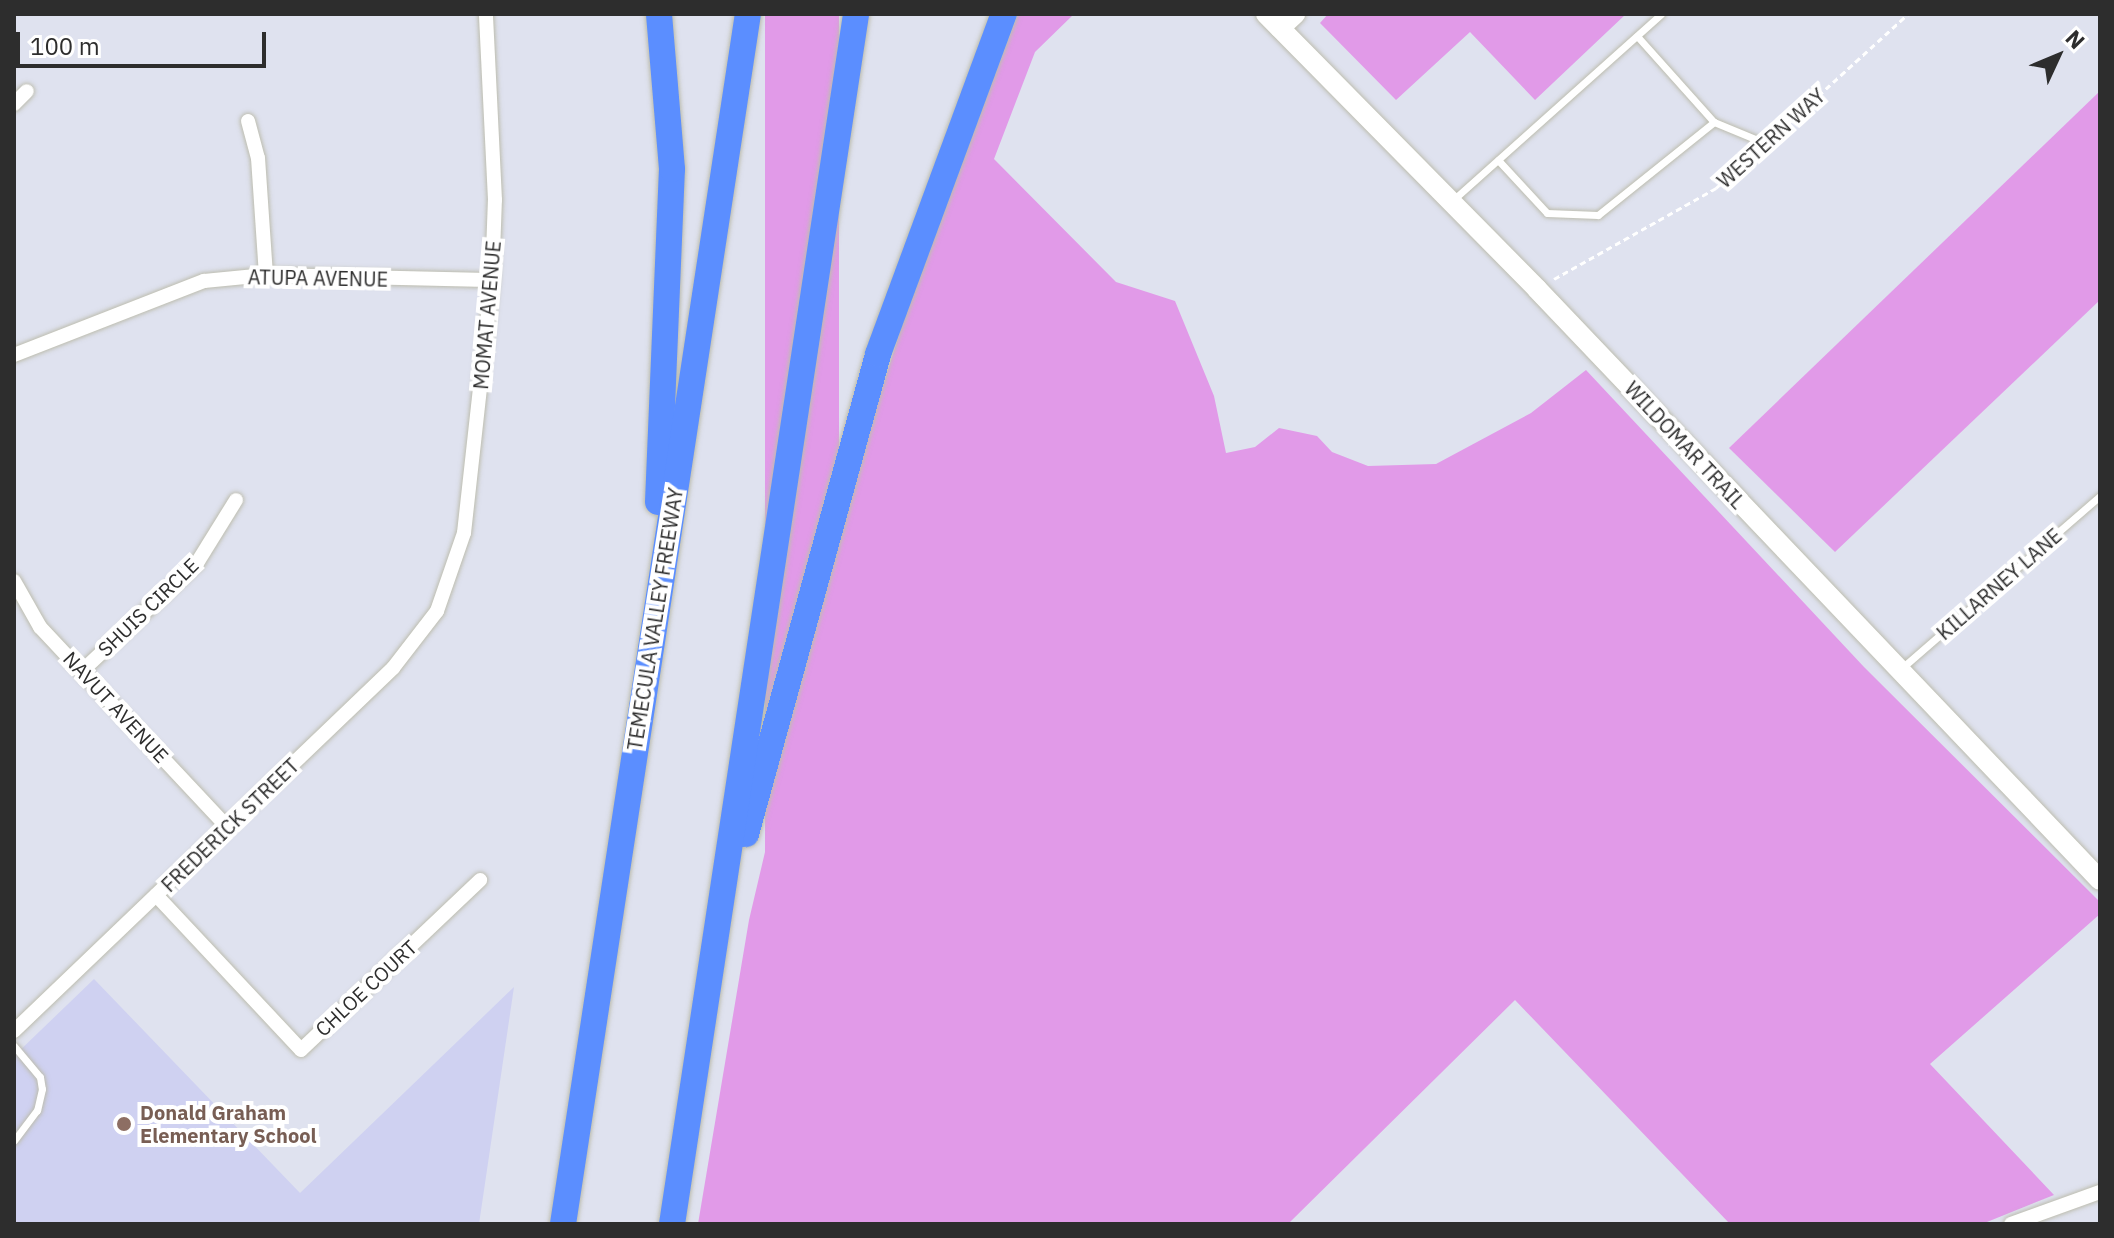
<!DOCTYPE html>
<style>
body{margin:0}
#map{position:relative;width:2114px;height:1238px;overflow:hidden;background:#dfe2ef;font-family:"IBM Plex Sans",sans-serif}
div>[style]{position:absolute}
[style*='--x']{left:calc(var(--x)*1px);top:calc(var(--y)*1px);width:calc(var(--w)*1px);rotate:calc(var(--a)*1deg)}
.education>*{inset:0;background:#cfd1f1}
.green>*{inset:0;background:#e19ae8;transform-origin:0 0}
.path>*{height:3px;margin-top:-1.5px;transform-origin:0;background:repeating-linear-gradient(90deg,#fff 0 6px,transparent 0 10px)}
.roads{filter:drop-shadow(0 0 2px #bdbdaf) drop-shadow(0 0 2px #bdbdaf)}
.lane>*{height:7px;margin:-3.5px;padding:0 3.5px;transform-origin:3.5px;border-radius:3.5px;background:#fff}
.street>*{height:14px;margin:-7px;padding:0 7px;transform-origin:7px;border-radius:7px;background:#fff}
.secondary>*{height:20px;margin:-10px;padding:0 10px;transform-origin:10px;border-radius:10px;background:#fff}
.highway>*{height:26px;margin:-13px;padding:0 13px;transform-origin:13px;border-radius:13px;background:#5b8eff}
.dots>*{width:22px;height:22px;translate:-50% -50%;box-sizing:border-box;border:4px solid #fff;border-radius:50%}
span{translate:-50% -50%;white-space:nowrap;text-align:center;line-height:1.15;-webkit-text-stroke:8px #fff;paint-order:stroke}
.street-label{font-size:20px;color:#2d2d2d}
.education-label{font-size:20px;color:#785e54;font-weight:700}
.left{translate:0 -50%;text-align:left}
.frame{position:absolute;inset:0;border:16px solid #2d2d2d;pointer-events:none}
.north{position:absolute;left:2018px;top:16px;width:80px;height:80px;-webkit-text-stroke:6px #fff;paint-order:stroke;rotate:46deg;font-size:22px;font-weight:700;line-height:32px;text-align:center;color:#2d2d2d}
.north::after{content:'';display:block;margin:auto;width:28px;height:36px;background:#2d2d2d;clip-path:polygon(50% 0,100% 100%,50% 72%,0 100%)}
.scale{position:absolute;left:16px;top:32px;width:250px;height:36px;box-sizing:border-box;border:4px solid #2d2d2d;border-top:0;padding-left:10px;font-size:24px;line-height:28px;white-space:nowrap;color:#2d2d2d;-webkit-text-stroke:6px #fff;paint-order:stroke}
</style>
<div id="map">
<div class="education">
<i style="clip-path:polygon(94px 979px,300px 1193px,514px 987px,479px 1224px,14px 1224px,14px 1056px)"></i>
</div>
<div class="green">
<i style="left:765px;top:14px;width:74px;height:1224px"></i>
<i style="clip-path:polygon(1018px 14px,1074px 14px,1035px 52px,994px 159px,1116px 282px,1175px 301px,1214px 396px,1226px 453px,1255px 447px,1279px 428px,1317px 436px,1332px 452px,1368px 466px,1436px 464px,1531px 413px,1586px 370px,1864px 667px,2100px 902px,2100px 914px,1930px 1064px,2054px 1195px,1982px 1224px,1730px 1224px,1515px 1000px,1288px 1224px,698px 1224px,749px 920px,851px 487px,910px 300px)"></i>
<i style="clip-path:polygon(1328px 14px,1626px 14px,1535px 100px,1470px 32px,1396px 100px,1320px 23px)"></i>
<i style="clip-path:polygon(2100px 91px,2100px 300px,1835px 552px,1729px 448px)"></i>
</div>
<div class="path">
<i style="--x:1774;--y:136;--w:181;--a:-42.3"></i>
<i style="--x:1554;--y:279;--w:186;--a:-29.3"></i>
<i style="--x:1716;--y:188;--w:54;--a:-42"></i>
</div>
<div class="roads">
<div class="lane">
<i style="--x:1637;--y:36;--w:115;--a:48.2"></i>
<i style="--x:1714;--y:122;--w:55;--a:22.4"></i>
<i style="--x:1498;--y:160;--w:72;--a:47.2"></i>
<i style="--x:1547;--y:213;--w:51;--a:2.2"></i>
<i style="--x:1598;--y:215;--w:149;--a:-38.7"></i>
<i style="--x:1453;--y:200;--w:279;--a:-41.8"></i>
<i style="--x:1903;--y:667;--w:261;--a:-41"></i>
<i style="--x:14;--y:1046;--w:40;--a:50"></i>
<i style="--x:40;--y:1077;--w:12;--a:81"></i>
<i style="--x:42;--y:1089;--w:22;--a:103"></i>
<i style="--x:37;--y:1110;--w:38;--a:127"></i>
</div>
<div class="street">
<i style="--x:14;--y:104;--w:18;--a:-45"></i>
<i style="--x:248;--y:121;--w:38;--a:75"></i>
<i style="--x:258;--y:158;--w:117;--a:86.1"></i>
<i style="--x:14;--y:355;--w:204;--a:-21.3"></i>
<i style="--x:204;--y:281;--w:62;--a:-5.5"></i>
<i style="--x:266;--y:275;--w:226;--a:1.3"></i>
<i style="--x:14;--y:581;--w:53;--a:60.5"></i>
<i style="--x:40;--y:627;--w:274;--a:46.9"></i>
<i style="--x:82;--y:671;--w:158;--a:-43.2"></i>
<i style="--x:197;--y:563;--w:74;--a:-58.2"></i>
<i style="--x:156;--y:895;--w:212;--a:46.9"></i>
<i style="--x:301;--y:1050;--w:247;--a:-43.5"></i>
<i style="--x:14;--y:1031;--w:525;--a:-43.76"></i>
<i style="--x:393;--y:668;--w:72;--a:-52.3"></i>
<i style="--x:437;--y:611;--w:83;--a:-70.9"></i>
<i style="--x:464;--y:533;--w:255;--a:-83.7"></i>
<i style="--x:492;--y:280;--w:80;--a:-87.9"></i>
<i style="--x:495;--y:200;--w:186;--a:-92.8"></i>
<i style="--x:2011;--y:1224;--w:95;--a:-19.8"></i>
</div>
<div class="secondary">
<i style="--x:1266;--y:14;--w:386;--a:45.4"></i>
<i style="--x:1537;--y:289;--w:816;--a:46.39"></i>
<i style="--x:1280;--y:28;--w:21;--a:-43"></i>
</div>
<div class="highway">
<i style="--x:658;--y:502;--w:333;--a:-87.6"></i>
<i style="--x:672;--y:169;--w:156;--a:-94.8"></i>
<i style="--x:746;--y:834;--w:498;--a:-74.6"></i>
<i style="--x:878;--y:354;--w:363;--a:-69.7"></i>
<i style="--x:563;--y:1224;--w:1224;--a:-81.31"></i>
<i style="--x:672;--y:1224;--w:1224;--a:-81.35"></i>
</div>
</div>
<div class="dots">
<i style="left:124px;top:1124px;background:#8d6e63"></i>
</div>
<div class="street-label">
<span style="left:1771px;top:138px;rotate:-42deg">WESTERN WAY</span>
<span style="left:318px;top:278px;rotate:1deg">ATUPA AVENUE</span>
<span style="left:487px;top:315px;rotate:-85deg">MOMAT AVENUE</span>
<span style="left:1685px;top:445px;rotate:47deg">WILDOMAR TRAIL</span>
<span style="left:1999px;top:584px;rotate:-41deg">KILLARNEY LANE</span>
<span style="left:148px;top:607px;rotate:-44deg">SHUIS CIRCLE</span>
<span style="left:655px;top:619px;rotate:-81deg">TEMECULA VALLEY FREEWAY</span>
<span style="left:116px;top:707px;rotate:47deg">NAVUT AVENUE</span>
<span style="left:230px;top:825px;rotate:-44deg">FREDERICK STREET</span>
<span style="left:366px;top:988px;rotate:-43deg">CHLOE COURT</span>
</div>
<div class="education-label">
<span class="left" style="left:140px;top:1124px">Donald Graham<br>Elementary School</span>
</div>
<div class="frame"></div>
<div class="north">N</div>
<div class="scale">100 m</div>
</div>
